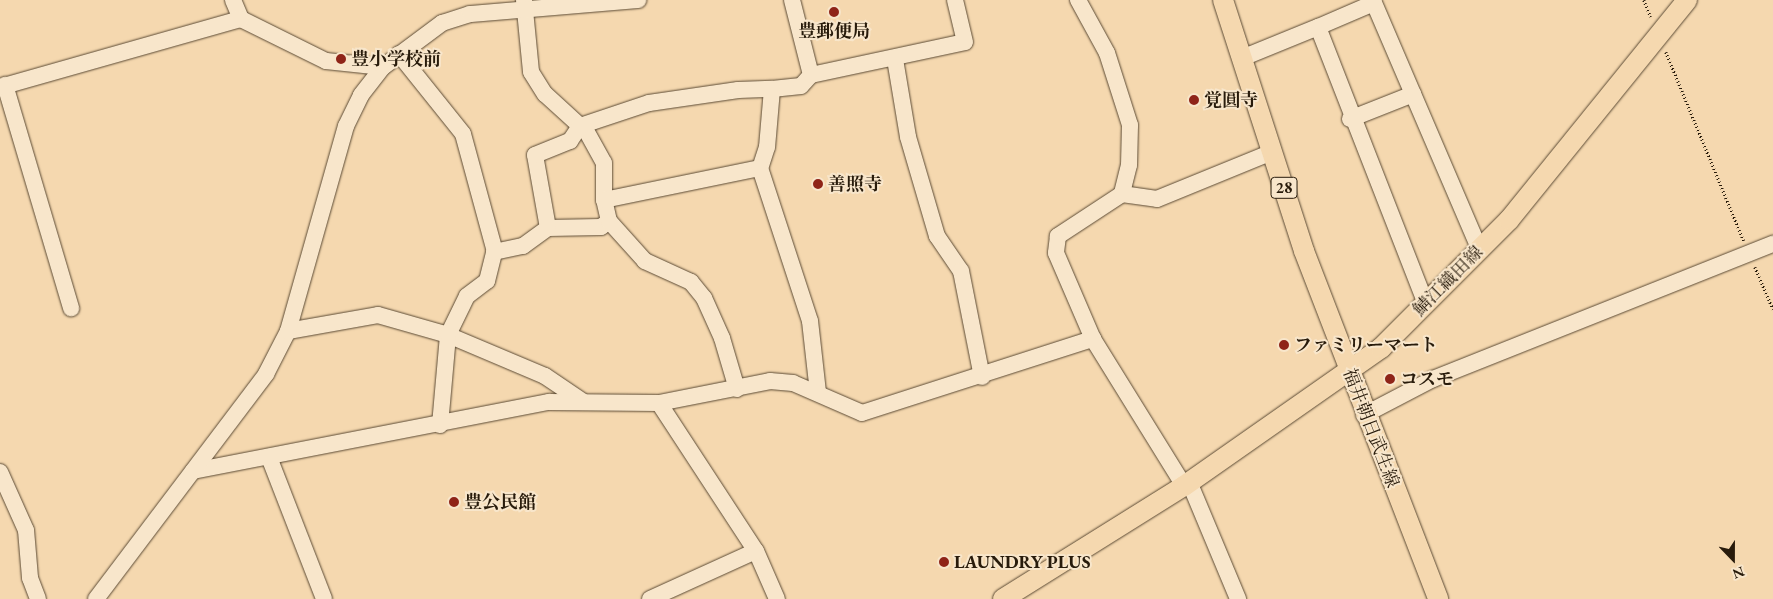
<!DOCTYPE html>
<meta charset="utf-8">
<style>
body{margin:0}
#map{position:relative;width:1773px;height:599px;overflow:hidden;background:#f5d8af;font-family:"EB Garamond","Noto Serif JP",serif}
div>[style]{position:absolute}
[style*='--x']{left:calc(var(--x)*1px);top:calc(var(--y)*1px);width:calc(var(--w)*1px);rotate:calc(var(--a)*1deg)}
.path>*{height:2.5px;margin-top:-1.25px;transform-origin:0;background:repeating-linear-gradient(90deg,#281b0b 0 1px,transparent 0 3.5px)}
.roads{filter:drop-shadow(0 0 1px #5b4a34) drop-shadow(0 0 1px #5b4a34)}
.minor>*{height:16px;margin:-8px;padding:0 8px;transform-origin:8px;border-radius:8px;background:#f8e6cb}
.major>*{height:20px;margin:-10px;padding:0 10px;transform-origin:10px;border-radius:10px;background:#f5d8af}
.dots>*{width:14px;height:14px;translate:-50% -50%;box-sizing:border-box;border:2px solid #f8e6cb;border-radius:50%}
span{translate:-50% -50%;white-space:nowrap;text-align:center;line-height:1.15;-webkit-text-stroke:4px #f8e6cb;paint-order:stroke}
.shield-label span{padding:1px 4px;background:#f8e6cb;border:1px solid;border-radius:4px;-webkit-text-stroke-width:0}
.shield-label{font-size:16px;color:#281b0b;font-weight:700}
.poi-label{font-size:18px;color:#281b0b;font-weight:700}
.left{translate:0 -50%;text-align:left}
.street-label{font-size:18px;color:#281b0b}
.north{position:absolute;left:1708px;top:534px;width:50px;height:50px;-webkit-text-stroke:4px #f8e6cb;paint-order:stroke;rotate:158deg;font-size:14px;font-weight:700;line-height:20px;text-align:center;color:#281b0b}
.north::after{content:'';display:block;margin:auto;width:18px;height:22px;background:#281b0b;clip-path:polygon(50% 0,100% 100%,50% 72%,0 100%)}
</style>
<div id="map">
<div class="path">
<i style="--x:1644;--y:0;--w:18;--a:68"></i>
<i style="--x:1666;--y:52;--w:204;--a:67.6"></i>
<i style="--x:1755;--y:267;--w:46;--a:66.8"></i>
</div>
<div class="roads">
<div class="minor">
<i style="--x:233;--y:0;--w:21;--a:67"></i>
<i style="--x:241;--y:19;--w:95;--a:26.3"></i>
<i style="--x:326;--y:61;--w:57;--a:6"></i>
<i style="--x:524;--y:0;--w:72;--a:84.4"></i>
<i style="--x:531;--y:72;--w:26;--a:58"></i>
<i style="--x:545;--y:94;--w:47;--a:42.4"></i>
<i style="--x:792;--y:0;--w:77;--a:75.8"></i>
<i style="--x:1078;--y:0;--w:60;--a:61.3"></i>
<i style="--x:1107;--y:53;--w:76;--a:72.3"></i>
<i style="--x:1130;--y:125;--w:40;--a:91.4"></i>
<i style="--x:1129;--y:165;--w:30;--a:104"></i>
<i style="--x:1122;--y:194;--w:77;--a:146.7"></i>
<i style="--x:1058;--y:236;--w:17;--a:97"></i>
<i style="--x:1056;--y:253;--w:94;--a:66.7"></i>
<i style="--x:1093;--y:339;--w:173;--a:58.2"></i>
<i style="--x:1184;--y:486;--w:6;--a:-18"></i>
<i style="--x:1190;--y:484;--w:125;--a:67.3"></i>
<i style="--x:399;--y:54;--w:102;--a:51.3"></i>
<i style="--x:463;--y:134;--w:122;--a:74.8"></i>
<i style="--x:1242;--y:58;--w:82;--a:-22.2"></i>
<i style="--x:895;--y:59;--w:79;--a:80.5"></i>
<i style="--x:908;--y:137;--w:103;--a:73.7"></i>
<i style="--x:937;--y:236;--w:42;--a:55.6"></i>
<i style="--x:961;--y:271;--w:108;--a:78.8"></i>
<i style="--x:5;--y:85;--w:233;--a:73.5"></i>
<i style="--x:0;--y:87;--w:250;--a:-15.8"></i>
<i style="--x:772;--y:89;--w:29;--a:-6"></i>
<i style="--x:801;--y:86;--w:15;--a:-48"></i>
<i style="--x:811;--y:75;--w:157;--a:-12.1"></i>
<i style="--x:965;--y:42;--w:43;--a:-103.4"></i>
<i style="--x:1350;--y:119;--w:68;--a:-21.6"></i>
<i style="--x:583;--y:125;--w:43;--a:61.1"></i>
<i style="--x:604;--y:163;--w:37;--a:90"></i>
<i style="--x:1122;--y:194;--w:35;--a:8"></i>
<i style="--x:1157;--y:199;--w:124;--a:-22.2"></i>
<i style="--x:548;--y:228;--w:53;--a:-1.1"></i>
<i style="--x:601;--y:227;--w:10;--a:-37"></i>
<i style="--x:1426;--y:304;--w:297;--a:-111.3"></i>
<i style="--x:1318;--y:27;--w:61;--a:-23.2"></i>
<i style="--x:1374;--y:3;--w:269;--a:66.8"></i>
<i style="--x:288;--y:331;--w:91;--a:-10.1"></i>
<i style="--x:378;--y:315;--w:73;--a:15.9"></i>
<i style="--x:448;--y:335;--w:105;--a:22.9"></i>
<i style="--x:545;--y:376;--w:45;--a:34"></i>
<i style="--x:737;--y:389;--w:53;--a:-106.4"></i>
<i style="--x:722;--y:338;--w:44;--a:-114.2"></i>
<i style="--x:704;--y:298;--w:21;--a:-129"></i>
<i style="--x:691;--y:282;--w:51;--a:-155.5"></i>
<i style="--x:645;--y:261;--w:54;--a:-132"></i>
<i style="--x:609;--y:221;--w:22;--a:-103"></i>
<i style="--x:604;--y:200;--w:159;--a:-11.6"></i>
<i style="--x:659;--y:403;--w:177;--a:56.8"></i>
<i style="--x:756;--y:551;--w:52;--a:66.4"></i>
<i style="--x:1364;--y:415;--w:78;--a:-27.6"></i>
<i style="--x:1433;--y:379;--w:366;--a:-21.7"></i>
<i style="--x:440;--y:425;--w:90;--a:-84.9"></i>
<i style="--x:448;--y:335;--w:43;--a:-64"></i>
<i style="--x:467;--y:296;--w:25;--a:-37"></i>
<i style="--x:487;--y:281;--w:30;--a:-76"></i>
<i style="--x:494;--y:252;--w:30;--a:-12"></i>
<i style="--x:523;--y:246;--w:31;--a:-36"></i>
<i style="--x:548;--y:228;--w:74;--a:-100.1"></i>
<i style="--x:535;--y:155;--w:38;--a:-22"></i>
<i style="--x:570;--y:141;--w:18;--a:-56"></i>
<i style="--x:580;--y:126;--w:73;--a:-18.4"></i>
<i style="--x:649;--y:103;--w:90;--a:-8.3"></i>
<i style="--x:738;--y:90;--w:34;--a:-2"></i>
<i style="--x:772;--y:89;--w:58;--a:94.9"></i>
<i style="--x:767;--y:147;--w:22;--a:108"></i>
<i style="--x:760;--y:168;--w:161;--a:71.9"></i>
<i style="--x:810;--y:321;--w:71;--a:83.6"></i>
<i style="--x:269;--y:457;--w:152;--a:68.8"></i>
<i style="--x:193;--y:471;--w:363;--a:-11"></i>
<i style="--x:549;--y:402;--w:110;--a:0.5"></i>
<i style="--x:659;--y:403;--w:113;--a:-11.2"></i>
<i style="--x:770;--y:381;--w:23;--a:5"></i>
<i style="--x:793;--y:383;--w:75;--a:23.5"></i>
<i style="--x:862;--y:413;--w:243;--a:-17.8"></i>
<i style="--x:0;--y:472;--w:64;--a:65.9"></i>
<i style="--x:26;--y:530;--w:48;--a:85.2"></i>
<i style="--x:30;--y:578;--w:22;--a:69"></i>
<i style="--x:96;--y:599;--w:282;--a:-52.9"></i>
<i style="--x:266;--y:374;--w:48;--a:-62.9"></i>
<i style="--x:288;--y:331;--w:213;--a:-74.2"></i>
<i style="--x:346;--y:126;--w:34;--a:-64"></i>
<i style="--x:361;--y:95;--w:36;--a:-52"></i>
<i style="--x:383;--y:67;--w:74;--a:-36.7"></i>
<i style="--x:442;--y:23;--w:29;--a:-18"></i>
<i style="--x:470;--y:14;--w:169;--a:-4.8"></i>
<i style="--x:650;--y:599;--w:116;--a:-24.4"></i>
</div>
<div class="major">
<i style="--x:1223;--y:0;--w:264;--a:72.1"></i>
<i style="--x:1304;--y:251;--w:373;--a:68.9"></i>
<i style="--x:1003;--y:599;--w:213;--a:-32"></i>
<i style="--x:1184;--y:486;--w:241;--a:-35"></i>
<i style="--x:1381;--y:348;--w:181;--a:-45"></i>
<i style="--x:1509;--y:220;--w:283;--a:-51"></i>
</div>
</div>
<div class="dots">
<i style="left:834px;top:12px;background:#8f2418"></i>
<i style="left:341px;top:59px;background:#8f2418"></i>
<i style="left:1194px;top:100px;background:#8f2418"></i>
<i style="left:818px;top:184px;background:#8f2418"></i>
<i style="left:1284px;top:345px;background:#8f2418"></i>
<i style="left:1390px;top:379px;background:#8f2418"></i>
<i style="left:454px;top:502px;background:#8f2418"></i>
<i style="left:944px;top:562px;background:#8f2418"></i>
</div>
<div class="shield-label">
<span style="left:1284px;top:188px">28</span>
</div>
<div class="poi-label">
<span style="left:834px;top:31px">豊郵便局</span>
<span class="left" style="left:351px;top:59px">豊小学校前</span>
<span class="left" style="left:1204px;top:100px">覚圓寺</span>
<span class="left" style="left:828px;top:184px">善照寺</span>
<span class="left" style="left:1294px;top:345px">ファミリーマート</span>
<span class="left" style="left:1400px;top:379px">コスモ</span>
<span class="left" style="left:464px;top:502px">豊公民館</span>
<span class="left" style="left:954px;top:562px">LAUNDRY PLUS</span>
</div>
<div class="street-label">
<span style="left:1448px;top:281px;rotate:-45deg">鯖江織田線</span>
<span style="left:1371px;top:428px;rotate:69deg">福井朝日武生線</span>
</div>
<div class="north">N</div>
</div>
